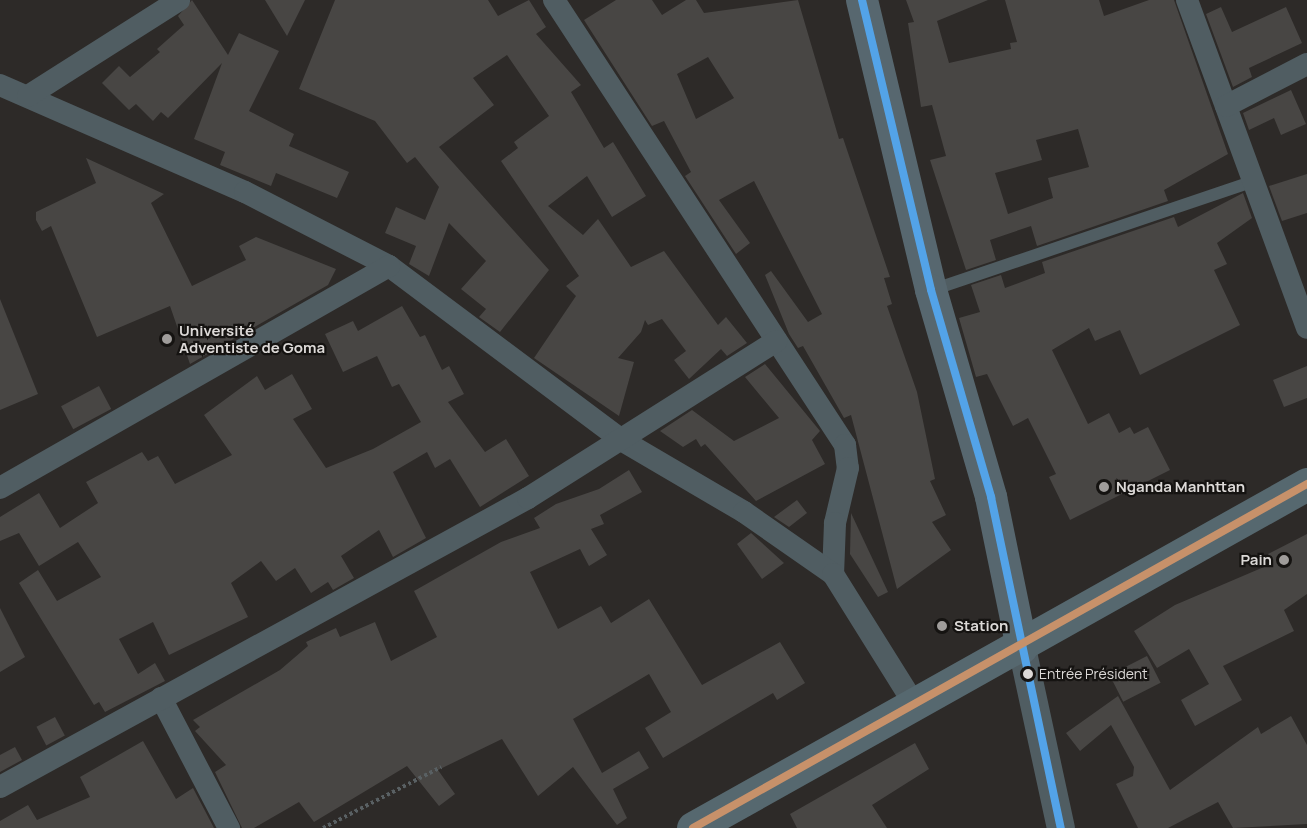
<!DOCTYPE html>
<html>
<head>
<meta charset="utf-8">
<style>
	body { margin:0 }
	#map { position:relative; width:1307px; height:828px; overflow:hidden; background:#2d2a28; font-family:Manrope,sans-serif }
	div>[style] { position:absolute }
	.building>* { inset:0; background:#484644; transform-origin:0 0 }
	.path>* { height:4px; margin-top:-2px; transform-origin:0; background:repeating-linear-gradient(90deg,#596063 0 3px,transparent 0 6px) }
	.service>* { height:12px; margin:-6px; padding:0 6px; transform-origin:6px; border-radius:6px; background:#505d62 }
	.minor>* { height:22px; margin:-11px; padding:0 11px; transform-origin:11px; border-radius:11px; background:#505d62 }
	.tertiary>* { height:28px; margin:-14px; padding:0 14px; transform-origin:14px; border-radius:14px; background:#505d62 }
	.secondary>* { height:32px; margin:-16px; padding:0 16px; transform-origin:16px; border-radius:16px; background:#57676f }
	.trunk>* { height:33px; margin:-16.5px; padding:0 16.5px; transform-origin:16.5px; border-radius:16.5px; background:#56686f }
	.bus-1>* { height:8px; margin:-4px; padding:0 4px; transform-origin:4px; border-radius:4px; background:#53a3e8 }
	.bus-2>* { height:8px; margin:-4px; padding:0 4px; transform-origin:4px; border-radius:4px; background:#c7916a }
	.dots>* { width:16px; height:16px; translate:-50% -50%; box-sizing:border-box; border:3px solid #151311; border-radius:50% }
	span { translate:-50% -50%; white-space:nowrap; text-align:center; line-height:1.15; -webkit-text-stroke:4.5px #151311; paint-order:stroke }
	.bus-label { font-size:14px; color:#dcd9d7 }
	.left { translate:0 -50%; text-align:left }
	.poi-label { font-size:15px; color:#dcd9d7; font-weight:700 }
	.right { translate:-100% -50%; text-align:right }
</style>
</head>
<body>
<div id="map">
	<div class="building">
		<i style="clip-path:polygon(192px 0,228px 55px,239px 33px,279px 51px,249px 111px,294px 134px,289px 146px,349px 172px,337px 198px,276px 173px,271px 186px,220px 165px,225px 152px,194px 139px,222px 63px,168px 118px,161px 112px,153px 121px,136px 104px,129px 110px,102px 83px,119px 66px,130px 77px,160px 52px,157px 49px,184px 25px,178px 16px)"></i>
		<i style="clip-path:polygon(265px 0,305px 0,287px 36px)"></i>
		<i style="clip-path:polygon(335px 0,488px 0,498px 16px,529px 0,546px 27px,536px 34px,581px 85px,571px 92px,604px 148px,613px 142px,646px 196px,612px 217px,587px 176px,548px 206px,583px 235px,598px 219px,631px 267px,664px 251px,718px 325px,726px 317px,747px 343px,727px 356px,721px 349px,689px 379px,674px 360px,686px 351px,662px 319px,648px 325px,645px 320px,641px 332px,618px 358px,634px 362px,619px 416px,534px 358px,576px 296px,566px 286px,579px 276px,501px 161px,518px 148px,514px 142px,549px 116px,507px 55px,473px 78px,494px 105px,439px 147px,549px 270px,500px 332px,479px 317px,486px 309px,461px 289px,486px 261px,449px 223px,429px 276px,409px 264px,416px 246px,385px 233px,396px 207px,425px 220px,439px 187px,415px 157px,407px 163px,375px 121px,299px 89px)"></i>
		<i style="clip-path:polygon(evenodd,616px 0,652px 0,662px 15px,686px 0,696px 0,704px 13px,798px 0,839px 139px,843px 138px,890px 277px,884px 278px,892px 304px,887px 306px,917px 392px,935px 479px,930px 481px,946px 515px,932px 522px,951px 550px,897px 589px,851px 415px,844px 418px,803px 346px,798px 348px,789px 334px,765px 275px,771px 271px,808px 322px,822px 314px,754px 181px,719px 200px,750px 243px,736px 254px,685px 176px,691px 172px,664px 121px,652px 126px,584px 20px,616px 0,708px 57px,734px 98px,696px 119px,677px 74px,708px 57px)"></i>
		<i style="clip-path:polygon(evenodd,906px 0,988px 0,937px 21px,949px 63px,1011px 49px,1010px 43px,1017px 42px,1005px 0,1099px 0,1104px 16px,1149px 0,1174px 0,1228px 154px,1164px 190px,1168px 201px,1037px 246px,1031px 226px,990px 240px,996px 260px,966px 270px,930px 160px,946px 156px,932px 105px,921px 107px,908px 23px,914px 22px,906px 0,1078px 129px,1089px 167px,1048px 178px,1053px 198px,1008px 214px,995px 173px,1042px 160px,1036px 140px,1078px 129px)"></i>
		<i style="clip-path:polygon(1221px 7px,1232px 32px,1286px 7px,1302px 43px,1249px 68px,1252px 77px,1233px 87px,1206px 14px)"></i>
		<i style="clip-path:polygon(1291px 90px,1306px 124px,1281px 135px,1274px 118px,1249px 130px,1243px 113px)"></i>
		<i style="clip-path:polygon(86px 158px,164px 194px,151px 203px,192px 286px,246px 260px,239px 246px,256px 237px,336px 269px,328px 285px,190px 364px,170px 306px,97px 337px,51px 226px,42px 231px,36px 220px,36px 212px,96px 183px)"></i>
		<i style="clip-path:polygon(1307px 174px,1307px 213px,1282px 221px,1269px 186px)"></i>
		<i style="clip-path:polygon(1243px 193px,1252px 218px,1217px 243px,1227px 264px,1214px 270px,1240px 325px,1140px 375px,1120px 330px,1095px 341px,1089px 328px,1052px 350px,1088px 424px,1109px 413px,1119px 433px,1130px 427px,1134px 434px,1148px 427px,1170px 470px,1070px 520px,1049px 477px,1056px 474px,1028px 418px,1013px 426px,987px 374px,976px 377px,959px 318px,980px 312px,971px 285px,1001px 275px,1005px 288px,1045px 273px,1042px 262px,1174px 217px,1178px 227px)"></i>
		<i style="clip-path:polygon(0 299px,38px 394px,0 410px)"></i>
		<i style="clip-path:polygon(402px 306px,420px 337px,425px 335px,442px 370px,449px 366px,464px 394px,448px 402px,485px 452px,506px 439px,529px 476px,480px 507px,450px 459px,435px 468px,427px 452px,393px 472px,426px 538px,393px 557px,379px 530px,341px 556px,354px 578px,333px 590px,328px 582px,311px 593px,295px 568px,276px 581px,261px 561px,231px 583px,248px 617px,169px 655px,153px 622px,119px 639px,138px 674px,155px 663px,165px 681px,105px 712px,99px 702px,94px 705px,19px 583px,38px 570px,57px 601px,101px 577px,78px 542px,39px 566px,19px 533px,0 541px,0 517px,39px 493px,60px 528px,98px 503px,86px 482px,142px 452px,148px 461px,158px 456px,175px 484px,232px 455px,204px 415px,257px 376px,265px 390px,292px 374px,312px 409px,293px 419px,326px 468px,373px 449px,421px 422px,399px 384px,392px 387px,377px 356px,343px 372px,325px 334px,353px 321px,358px 331px)"></i>
		<i style="clip-path:polygon(765px 364px,820px 431px,812px 440px,825px 464px,756px 501px,705px 444px,701px 447px,696px 439px,683px 447px,660px 431px,692px 410px,734px 441px,779px 418px,745px 377px)"></i>
		<i style="clip-path:polygon(1307px 366px,1307px 398px,1284px 407px,1273px 380px)"></i>
		<i style="left:99px;top:386px;width:26px;height:43px;rotate:62deg"></i>
		<i style="clip-path:polygon(629px 470px,642px 492px,600px 515px,604px 524px,591px 529px,607px 555px,589px 566px,580px 549px,530px 572px,558px 629px,601px 606px,611px 623px,649px 599px,702px 685px,780px 642px,805px 683px,777px 700px,773px 693px,663px 758px,645px 728px,671px 712px,649px 674px,573px 719px,602px 773px,639px 751px,649px 768px,613px 789px,627px 818px,617px 825px,573px 767px,538px 796px,502px 739px,438px 770px,455px 794px,439px 806px,407px 766px,314px 822px,299px 802px,254px 828px,242px 828px,215px 772px,226px 765px,195px 731px,200px 727px,193px 720px,280px 670px,308px 646px,306px 642px,336px 628px,340px 637px,375px 622px,391px 661px,437px 637px,414px 591px,501px 542px,540px 528px,534px 518px,556px 504px,599px 489px)"></i>
		<i style="clip-path:polygon(797px 500px,807px 513px,789px 527px,774px 517px)"></i>
		<i style="clip-path:polygon(851px 513px,888px 592px,878px 597px,850px 554px)"></i>
		<i style="clip-path:polygon(751px 533px,784px 563px,762px 579px,737px 544px)"></i>
		<i style="clip-path:polygon(1307px 534px,1307px 594px,1284px 610px,1294px 631px,1223px 666px,1242px 700px,1195px 726px,1181px 700px,1209px 684px,1189px 649px,1157px 668px,1134px 631px,1175px 605px,1273px 563px,1268px 554px)"></i>
		<i style="clip-path:polygon(0 608px,25px 657px,0 672px)"></i>
		<i style="left:1147px;top:656px;width:30px;height:42px;rotate:63deg"></i>
		<i style="clip-path:polygon(1118px 696px,1170px 790px,1258px 727px,1261px 734px,1291px 716px,1307px 745px,1307px 824px,1233px 828px,1218px 802px,1168px 828px,1138px 828px,1116px 784px,1133px 776px,1134px 767px,1111px 725px,1080px 751px,1066px 733px)"></i>
		<i style="left:55px;top:717px;width:21px;height:21px;rotate:62deg"></i>
		<i style="clip-path:polygon(143px 741px,176px 799px,193px 788px,214px 828px,0 828px,0 821px,28px 805px,37px 820px,90px 797px,80px 777px)"></i>
		<i style="clip-path:polygon(915px 743px,929px 769px,872px 805px,887px 828px,797px 828px,790px 814px)"></i>
		<i style="clip-path:polygon(15px 747px,22px 760px,0 772px,0 755px)"></i>
	</div>
	<div class="path">
		<i style="left:323px;top:828px;width:133px;rotate:-27.3deg"></i>
	</div>
	<div class="service">
		<i style="left:932px;top:290px;width:337px;rotate:-18.7deg"></i>
	</div>
	<div class="minor">
		<i style="left:554px;top:0;width:532px;rotate:56.82deg"></i>
		<i style="left:845px;top:445px;width:23px;rotate:83deg"></i>
		<i style="left:848px;top:468px;width:57px;rotate:103.3deg"></i>
		<i style="left:835px;top:523px;width:51px;rotate:92.2deg"></i>
		<i style="left:1187px;top:0;width:349px;rotate:69.9deg"></i>
		<i style="left:0;top:85px;width:267px;rotate:23.6deg"></i>
		<i style="left:245px;top:192px;width:162px;rotate:27.2deg"></i>
		<i style="left:389px;top:266px;width:292px;rotate:36.8deg"></i>
		<i style="left:623px;top:441px;width:140px;rotate:30.4deg"></i>
		<i style="left:744px;top:512px;width:108px;rotate:34.9deg"></i>
		<i style="left:833px;top:574px;width:157px;rotate:58deg"></i>
		<i style="left:28px;top:96px;width:179px;rotate:-32.4deg"></i>
		<i style="left:1226px;top:106px;width:91px;rotate:-27.4deg"></i>
		<i style="left:0;top:488px;width:448px;rotate:-29.7deg"></i>
		<i style="left:161px;top:698px;width:147px;rotate:62.4deg"></i>
		<i style="left:0;top:787px;width:602px;rotate:-28.69deg"></i>
		<i style="left:528px;top:498px;width:294px;rotate:-32.3deg"></i>
	</div>
	<div class="tertiary">
		<i style="left:1022px;top:648px;width:184px;rotate:77.8deg"></i>
	</div>
	<div class="secondary">
		<i style="left:862px;top:0;width:298px;rotate:76.6deg"></i>
		<i style="left:931px;top:290px;width:216px;rotate:73.8deg"></i>
		<i style="left:991px;top:497px;width:154px;rotate:78.4deg"></i>
	</div>
	<div class="trunk">
		<i style="left:693px;top:828px;width:704px;rotate:-29.26deg"></i>
	</div>
	<div class="bus-1">
		<i style="left:862px;top:0;width:298px;rotate:76.6deg"></i>
		<i style="left:931px;top:290px;width:216px;rotate:73.8deg"></i>
		<i style="left:991px;top:497px;width:338px;rotate:78.1deg"></i>
	</div>
	<div class="bus-2">
		<i style="left:693px;top:828px;width:704px;rotate:-29.26deg"></i>
	</div>
	<div class="dots">
		<i style="left:167px;top:339px;background:#9f9c9a"></i>
		<i style="left:1104px;top:487px;background:#9f9c9a"></i>
		<i style="left:1284px;top:560px;background:#9f9c9a"></i>
		<i style="left:942px;top:626px;background:#9f9c9a"></i>
		<i style="left:1028px;top:674px;background:#dcd9d7"></i>
	</div>
	<div class="bus-label">
		<span class="left" style="left:1039px;top:674px">Entrée Président</span>
	</div>
	<div class="poi-label">
		<span class="left" style="left:179px;top:339px">Université<br>Adventiste de Goma</span>
		<span class="left" style="left:1116px;top:487px">Nganda Manhttan</span>
		<span class="right" style="left:1272px;top:560px">Pain</span>
		<span class="left" style="left:954px;top:626px">Station</span>
	</div>
</div>
</body>
</html>
